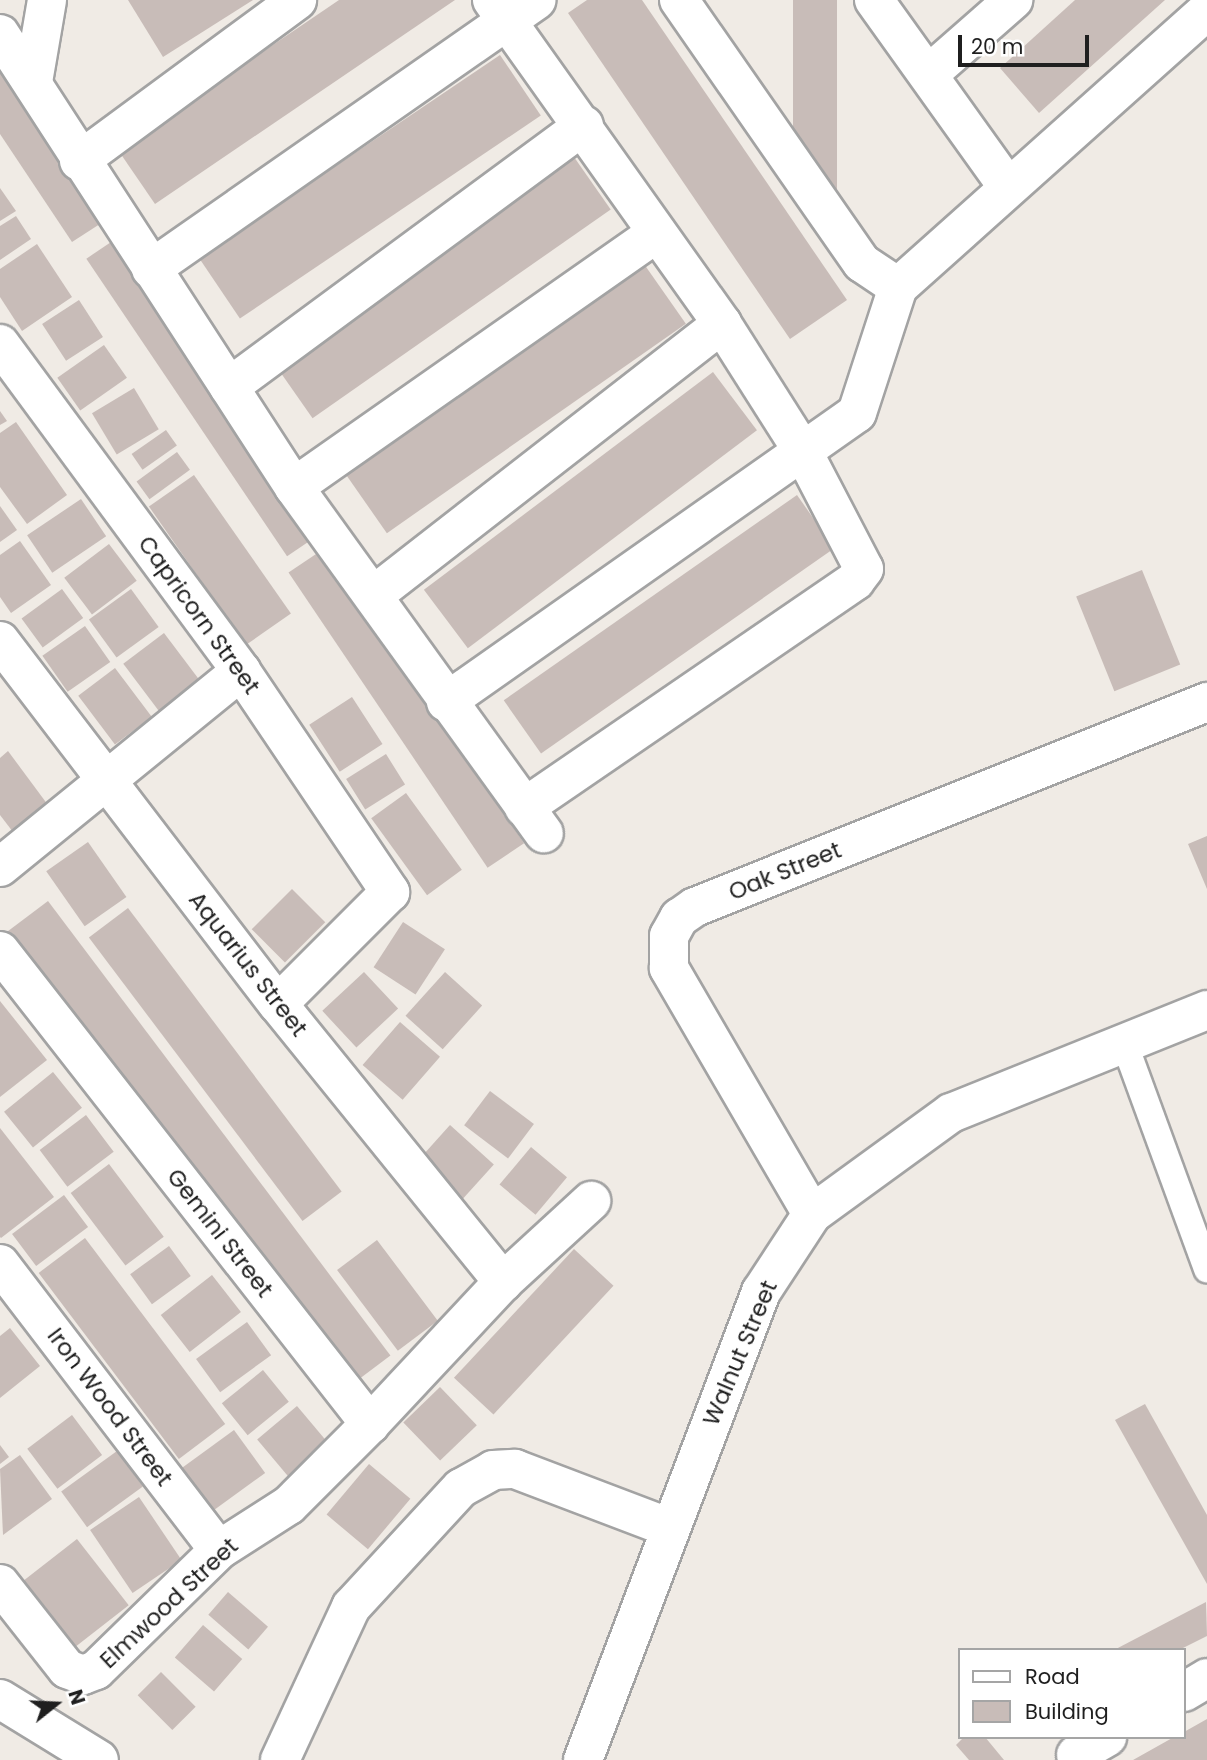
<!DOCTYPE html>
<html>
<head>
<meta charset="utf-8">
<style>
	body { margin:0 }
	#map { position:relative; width:1207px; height:1760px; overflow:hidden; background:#f0ebe5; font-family:Poppins,sans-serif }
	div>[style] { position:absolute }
	.building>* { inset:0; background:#c8bcb8; transform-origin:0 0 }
	.roads { filter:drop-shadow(2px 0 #a3a3a3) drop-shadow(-2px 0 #a3a3a3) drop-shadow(0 2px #a3a3a3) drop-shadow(0 -2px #a3a3a3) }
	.lane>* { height:26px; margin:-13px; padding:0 13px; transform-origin:13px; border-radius:13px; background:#fff }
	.street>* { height:38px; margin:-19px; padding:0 19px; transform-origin:19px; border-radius:19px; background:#fff }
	span { translate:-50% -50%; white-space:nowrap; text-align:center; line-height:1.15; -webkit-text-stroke:5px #fff; paint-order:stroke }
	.street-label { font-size:23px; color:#1f1f1f }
	.legend { position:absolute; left:958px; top:1648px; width:228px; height:91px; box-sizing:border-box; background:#fff; border:2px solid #a5a5a5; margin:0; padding:9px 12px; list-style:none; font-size:21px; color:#1f1f1f }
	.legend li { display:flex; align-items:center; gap:14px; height:35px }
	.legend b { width:35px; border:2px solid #a5a5a5 }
	.north { position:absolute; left:21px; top:1669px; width:70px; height:70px; -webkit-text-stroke:5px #fff; paint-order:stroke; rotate:72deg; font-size:19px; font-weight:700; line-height:28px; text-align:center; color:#1f1f1f }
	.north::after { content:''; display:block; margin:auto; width:24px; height:32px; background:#1f1f1f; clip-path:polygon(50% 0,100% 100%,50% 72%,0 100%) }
	.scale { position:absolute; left:958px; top:35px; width:131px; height:32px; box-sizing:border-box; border:4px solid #1f1f1f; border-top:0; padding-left:9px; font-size:21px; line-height:24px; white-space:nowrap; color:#1f1f1f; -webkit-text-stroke:5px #fff; paint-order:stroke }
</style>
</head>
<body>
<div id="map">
	<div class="building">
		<i style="clip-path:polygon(128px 0,253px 0,163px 57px)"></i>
		<i style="clip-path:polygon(339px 0,455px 0,155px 204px,118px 150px)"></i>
		<i style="clip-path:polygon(587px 0,642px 0,847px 300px,790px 339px,568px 13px)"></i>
		<i style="left:793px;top:0;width:44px;height:189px"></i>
		<i style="clip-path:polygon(1075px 0,1165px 0,1039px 113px,1000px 68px)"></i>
		<i style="left:500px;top:55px;width:73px;height:363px;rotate:56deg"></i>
		<i style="clip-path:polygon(0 66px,103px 222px,72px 242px,0 134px)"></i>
		<i style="left:574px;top:157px;width:64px;height:364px;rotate:55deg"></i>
		<i style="clip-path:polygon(0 188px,16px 211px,0 221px)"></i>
		<i style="clip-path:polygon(16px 216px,31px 239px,0 260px,0 226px)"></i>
		<i style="left:117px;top:238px;width:359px;height:37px;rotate:56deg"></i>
		<i style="clip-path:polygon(37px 244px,72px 297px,22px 331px,0 297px,0 269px)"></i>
		<i style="left:644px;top:264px;width:73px;height:365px;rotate:55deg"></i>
		<i style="left:79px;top:300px;width:44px;height:44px;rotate:57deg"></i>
		<i style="left:104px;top:345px;width:40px;height:57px;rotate:55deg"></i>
		<i style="left:713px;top:372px;width:73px;height:362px;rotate:53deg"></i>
		<i style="left:134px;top:388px;width:48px;height:49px;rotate:59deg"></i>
		<i style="clip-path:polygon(0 411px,7px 421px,0 425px)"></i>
		<i style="clip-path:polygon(16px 422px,67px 495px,27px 524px,0 487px,0 433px)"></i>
		<i style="left:166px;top:430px;width:19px;height:42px;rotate:55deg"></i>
		<i style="left:177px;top:452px;width:22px;height:50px;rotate:54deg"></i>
		<i style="left:194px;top:475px;width:169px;height:55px;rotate:55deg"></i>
		<i style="left:797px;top:495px;width:65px;height:358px;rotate:55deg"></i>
		<i style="left:81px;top:499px;width:45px;height:65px;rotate:56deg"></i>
		<i style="clip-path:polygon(0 506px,17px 530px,0 542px)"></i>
		<i style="clip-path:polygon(20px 541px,51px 585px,11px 613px,0 597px,0 555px)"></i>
		<i style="left:109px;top:544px;width:46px;height:56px;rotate:53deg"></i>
		<i style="left:325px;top:548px;width:356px;height:44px;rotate:56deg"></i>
		<i style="left:1142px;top:570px;width:102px;height:71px;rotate:68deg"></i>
		<i style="left:62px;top:589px;width:36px;height:50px;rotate:54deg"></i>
		<i style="left:131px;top:589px;width:47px;height:52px;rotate:54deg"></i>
		<i style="left:85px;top:626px;width:44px;height:52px;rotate:55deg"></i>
		<i style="left:164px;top:633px;width:62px;height:51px;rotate:53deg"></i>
		<i style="left:115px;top:668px;width:61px;height:46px;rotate:53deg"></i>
		<i style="left:352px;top:697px;width:56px;height:51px;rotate:57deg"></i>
		<i style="clip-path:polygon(8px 751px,48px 805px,13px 832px,0 815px,0 758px)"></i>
		<i style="left:386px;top:754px;width:36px;height:47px;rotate:58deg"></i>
		<i style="left:406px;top:793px;width:95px;height:43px;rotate:54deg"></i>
		<i style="clip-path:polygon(1207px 836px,1207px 889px,1188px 844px)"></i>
		<i style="left:88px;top:842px;width:67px;height:51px;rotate:55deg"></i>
		<i style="left:292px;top:889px;width:47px;height:57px;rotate:45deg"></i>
		<i style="left:48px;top:901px;width:569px;height:52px;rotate:53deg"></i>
		<i style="left:128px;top:908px;width:355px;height:49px;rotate:53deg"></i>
		<i style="left:403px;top:922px;width:50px;height:54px;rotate:33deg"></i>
		<i style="left:364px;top:972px;width:50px;height:57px;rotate:47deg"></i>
		<i style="left:445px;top:972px;width:50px;height:59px;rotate:42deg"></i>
		<i style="clip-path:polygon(0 1001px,47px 1060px,0 1097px)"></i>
		<i style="left:400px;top:1022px;width:53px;height:57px;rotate:41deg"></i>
		<i style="left:53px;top:1072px;width:46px;height:63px;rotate:51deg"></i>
		<i style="left:490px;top:1091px;width:55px;height:43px;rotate:37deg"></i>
		<i style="left:86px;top:1115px;width:46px;height:58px;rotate:53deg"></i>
		<i style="left:450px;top:1125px;width:59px;height:52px;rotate:42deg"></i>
		<i style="clip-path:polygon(0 1128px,54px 1197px,1px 1238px,0 1237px)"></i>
		<i style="left:531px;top:1147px;width:47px;height:49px;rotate:40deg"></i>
		<i style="left:109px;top:1164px;width:91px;height:48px;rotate:53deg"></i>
		<i style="left:64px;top:1195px;width:40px;height:65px;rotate:53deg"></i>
		<i style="left:85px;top:1238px;width:233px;height:58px;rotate:53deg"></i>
		<i style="left:377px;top:1240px;width:101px;height:50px;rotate:53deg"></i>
		<i style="left:169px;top:1246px;width:37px;height:48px;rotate:54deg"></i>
		<i style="left:574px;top:1249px;width:54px;height:176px;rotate:43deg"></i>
		<i style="left:212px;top:1275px;width:47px;height:65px;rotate:52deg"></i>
		<i style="left:247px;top:1322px;width:41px;height:63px;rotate:54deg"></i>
		<i style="clip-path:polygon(10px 1328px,40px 1366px,0 1398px,0 1336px)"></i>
		<i style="left:263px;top:1370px;width:41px;height:53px;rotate:51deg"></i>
		<i style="left:440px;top:1387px;width:53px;height:51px;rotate:46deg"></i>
		<i style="clip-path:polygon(1145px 1404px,1207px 1515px,1207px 1584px,1115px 1420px)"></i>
		<i style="left:297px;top:1406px;width:52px;height:52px;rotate:50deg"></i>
		<i style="left:72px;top:1415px;width:50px;height:56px;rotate:53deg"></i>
		<i style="left:234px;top:1430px;width:53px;height:67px;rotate:54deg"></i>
		<i style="clip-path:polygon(0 1445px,9px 1457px,0 1464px)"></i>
		<i style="left:117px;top:1451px;width:44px;height:69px;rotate:54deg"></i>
		<i style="clip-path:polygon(20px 1455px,52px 1499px,3px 1535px,0 1469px)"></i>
		<i style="left:369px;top:1464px;width:54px;height:66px;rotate:40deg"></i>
		<i style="left:139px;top:1497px;width:76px;height:59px;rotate:56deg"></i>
		<i style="left:77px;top:1539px;width:84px;height:68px;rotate:52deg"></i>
		<i style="left:228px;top:1592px;width:53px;height:30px;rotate:41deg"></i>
		<i style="clip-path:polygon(1206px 1602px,1207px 1636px,1179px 1650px,1114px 1650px)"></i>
		<i style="left:203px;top:1625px;width:52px;height:43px;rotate:41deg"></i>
		<i style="left:161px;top:1672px;width:49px;height:33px;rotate:45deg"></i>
		<i style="clip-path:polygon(1207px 1719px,1207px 1760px,1133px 1760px,1174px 1737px,1184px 1737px,1184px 1732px)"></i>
		<i style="clip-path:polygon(964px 1737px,985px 1737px,1004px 1760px,969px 1760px,956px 1745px)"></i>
	</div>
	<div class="roads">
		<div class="lane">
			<i style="left:1125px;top:1045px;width:239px;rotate:69.9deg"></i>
		</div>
		<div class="street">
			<i style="left:492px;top:0;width:397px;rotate:54.6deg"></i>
			<i style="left:722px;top:324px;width:149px;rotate:57.6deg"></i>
			<i style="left:802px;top:450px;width:134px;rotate:62.5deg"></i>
			<i style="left:864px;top:569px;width:15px;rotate:127deg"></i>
			<i style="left:855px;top:581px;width:401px;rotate:145.6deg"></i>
			<i style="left:679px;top:0;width:320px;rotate:55.2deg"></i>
			<i style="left:862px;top:263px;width:43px;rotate:33.7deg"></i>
			<i style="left:898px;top:287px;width:414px;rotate:-41.8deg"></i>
			<i style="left:874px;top:0;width:229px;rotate:54.4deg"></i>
			<i style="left:0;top:34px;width:540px;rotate:57.02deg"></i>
			<i style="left:294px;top:487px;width:427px;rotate:54.2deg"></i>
			<i style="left:930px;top:73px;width:111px;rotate:-41.3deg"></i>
			<i style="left:33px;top:82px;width:83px;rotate:-80.3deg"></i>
			<i style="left:79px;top:161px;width:271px;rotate:-36.4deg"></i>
			<i style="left:151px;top:269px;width:470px;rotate:-34.9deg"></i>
			<i style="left:0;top:344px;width:406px;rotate:53.6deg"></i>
			<i style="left:241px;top:671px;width:267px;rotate:56deg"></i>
			<i style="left:390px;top:892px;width:158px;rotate:135deg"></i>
			<i style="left:229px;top:387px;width:441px;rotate:-36.4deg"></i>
			<i style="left:294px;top:487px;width:443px;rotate:-35deg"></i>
			<i style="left:375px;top:594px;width:440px;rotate:-37.9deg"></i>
			<i style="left:0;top:641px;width:457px;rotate:52.6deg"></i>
			<i style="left:278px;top:1004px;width:358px;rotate:51deg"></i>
			<i style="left:446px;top:702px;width:502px;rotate:-35.11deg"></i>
			<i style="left:857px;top:413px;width:133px;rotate:-72deg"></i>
			<i style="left:0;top:867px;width:311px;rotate:-39.1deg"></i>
			<i style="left:0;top:951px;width:601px;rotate:51.97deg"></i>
			<i style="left:370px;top:1424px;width:115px;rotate:135deg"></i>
			<i style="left:289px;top:1505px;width:83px;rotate:147.3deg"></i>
			<i style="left:219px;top:1550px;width:172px;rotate:135.7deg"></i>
			<i style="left:96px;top:1670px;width:14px;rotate:159deg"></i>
			<i style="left:83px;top:1675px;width:17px;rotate:-159deg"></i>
			<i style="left:67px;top:1669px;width:108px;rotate:-128.2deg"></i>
			<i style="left:812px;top:1214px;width:285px;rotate:-120.2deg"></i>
			<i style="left:669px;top:968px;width:32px;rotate:-90deg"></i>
			<i style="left:669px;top:936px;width:21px;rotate:-61deg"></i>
			<i style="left:679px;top:918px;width:19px;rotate:-35deg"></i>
			<i style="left:695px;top:907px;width:552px;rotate:-21.82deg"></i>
			<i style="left:0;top:1264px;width:360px;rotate:52.6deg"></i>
			<i style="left:370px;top:1424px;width:195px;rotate:-46.9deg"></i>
			<i style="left:503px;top:1282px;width:120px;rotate:-42.6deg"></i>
			<i style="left:1184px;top:1692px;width:27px;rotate:-31deg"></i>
			<i style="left:0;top:1699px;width:116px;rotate:31.6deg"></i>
			<i style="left:1076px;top:1755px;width:36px;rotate:-30deg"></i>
			<i style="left:280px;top:1760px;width:169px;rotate:-65.1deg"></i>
			<i style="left:351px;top:1607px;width:162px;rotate:-47.3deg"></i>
			<i style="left:461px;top:1488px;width:37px;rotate:-29deg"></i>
			<i style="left:493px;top:1470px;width:22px;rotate:-3deg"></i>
			<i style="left:515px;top:1469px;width:164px;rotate:20.8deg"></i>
			<i style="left:583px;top:1760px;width:501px;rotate:-69.18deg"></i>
			<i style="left:761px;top:1292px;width:93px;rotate:-56.8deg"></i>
			<i style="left:812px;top:1214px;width:172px;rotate:-36deg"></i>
			<i style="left:951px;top:1113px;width:276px;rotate:-21.9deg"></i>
		</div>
	</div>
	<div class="street-label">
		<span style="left:199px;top:615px;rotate:54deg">Capricorn Street</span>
		<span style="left:785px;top:871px;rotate:-22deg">Oak Street</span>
		<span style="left:248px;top:964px;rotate:52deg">Aquarius Street</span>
		<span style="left:220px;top:1233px;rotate:52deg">Gemini Street</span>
		<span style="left:740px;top:1353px;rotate:-67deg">Walnut Street</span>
		<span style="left:110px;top:1407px;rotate:53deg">Iron Wood Street</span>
		<span style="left:169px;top:1603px;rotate:-43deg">Elmwood Street</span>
	</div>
	<ul class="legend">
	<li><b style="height:9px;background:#fff"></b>Road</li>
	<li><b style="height:19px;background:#c8bcb8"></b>Building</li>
	</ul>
	<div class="north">N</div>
	<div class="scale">20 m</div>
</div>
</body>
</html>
